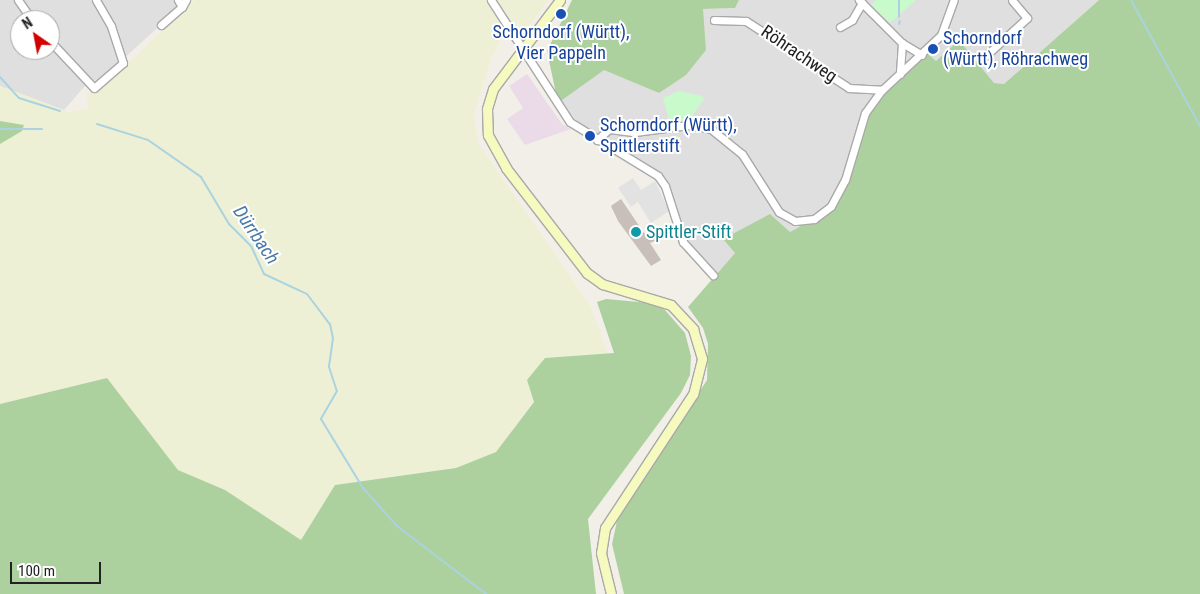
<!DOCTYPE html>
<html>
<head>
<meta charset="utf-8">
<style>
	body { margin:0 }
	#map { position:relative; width:1200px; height:594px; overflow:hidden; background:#f2efe9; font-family:"Roboto Condensed",sans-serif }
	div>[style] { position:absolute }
	.residential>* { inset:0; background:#e0dfdf }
	.industrial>* { inset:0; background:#ebdbe8 }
	.farmland>* { inset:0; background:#eef0d5 }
	.forest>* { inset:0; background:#add19e }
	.park>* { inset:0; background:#c8facc }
	.parking>* { inset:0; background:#e2e2e2 }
	.stream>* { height:2px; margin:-1px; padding:0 1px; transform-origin:1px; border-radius:1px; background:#aad3df }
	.building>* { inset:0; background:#c7bfb8 }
	.roads { filter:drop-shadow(1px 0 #a9a9a9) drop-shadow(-1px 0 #a9a9a9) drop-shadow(0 1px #a9a9a9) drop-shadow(0 -1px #a9a9a9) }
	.minor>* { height:7px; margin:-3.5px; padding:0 3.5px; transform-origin:3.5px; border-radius:3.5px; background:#fff }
	.secondary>* { height:9px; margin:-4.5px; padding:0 4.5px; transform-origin:4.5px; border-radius:4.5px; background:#f7fabf }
	.dots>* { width:14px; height:14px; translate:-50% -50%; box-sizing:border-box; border:2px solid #fff; border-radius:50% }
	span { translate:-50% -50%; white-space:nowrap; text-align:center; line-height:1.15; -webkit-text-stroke:4px #fff; paint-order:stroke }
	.transit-label { font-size:18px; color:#164399 }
	.left { translate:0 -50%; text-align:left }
	.street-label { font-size:18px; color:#222 }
	.culture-label { font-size:18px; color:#0d838f }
	.water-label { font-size:19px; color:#4a7aab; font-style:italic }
	.north { position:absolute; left:10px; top:10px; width:50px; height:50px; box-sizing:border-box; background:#fff; border:1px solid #a7a7a7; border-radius:50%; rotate:327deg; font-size:14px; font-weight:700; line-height:20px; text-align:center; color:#222 }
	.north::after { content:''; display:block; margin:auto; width:18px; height:22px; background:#d40000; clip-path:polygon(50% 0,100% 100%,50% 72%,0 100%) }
	.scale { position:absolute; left:10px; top:562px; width:91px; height:22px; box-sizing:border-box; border:2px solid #222; border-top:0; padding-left:6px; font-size:15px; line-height:18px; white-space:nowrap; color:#222; -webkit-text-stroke:4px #fff; paint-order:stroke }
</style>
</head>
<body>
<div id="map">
	<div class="residential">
		<i style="clip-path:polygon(evenodd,0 0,188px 0,98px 82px,91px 79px,64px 110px,0 86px,0 0,20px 20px,50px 20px,50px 50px,20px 50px,20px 20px)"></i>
		<i style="clip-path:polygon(739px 0,1099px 0,1004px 84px,994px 83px,959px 40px,936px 61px,928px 55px,864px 122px,854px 167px,832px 209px,790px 232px,723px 238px,736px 253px,717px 273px,690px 249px,680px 232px,664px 177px,587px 130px,558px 103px,604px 69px,659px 93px,703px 9px,734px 8px)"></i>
	</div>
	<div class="industrial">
		<i style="clip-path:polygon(527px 74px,562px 124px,571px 129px,525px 145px,507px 119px,523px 108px,509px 86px)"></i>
	</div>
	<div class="farmland">
		<i style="clip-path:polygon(195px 0,549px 0,525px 31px,519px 23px,502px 37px,491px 59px,474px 113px,478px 143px,590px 305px,608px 354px,545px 358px,534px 401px,496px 452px,456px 468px,335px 485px,301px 540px,225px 490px,178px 470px,107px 378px,0 404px,0 86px,69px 112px,89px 108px,86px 93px,96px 93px)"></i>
	</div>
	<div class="forest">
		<i style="clip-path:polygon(572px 0,739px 0,735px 8px,703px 9px,706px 50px,686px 75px,659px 93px,604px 70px,558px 103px,547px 51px)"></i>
		<i style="clip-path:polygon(1099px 0,1200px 0,1200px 594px,624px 594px,612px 544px,617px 521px,707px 380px,708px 344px,703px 328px,688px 307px,735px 253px,723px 239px,770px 214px,790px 232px,831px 209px,854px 167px,864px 122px,886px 92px,928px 54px,936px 61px,959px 40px,994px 83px,1004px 84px)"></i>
		<i style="clip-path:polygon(0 121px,24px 125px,22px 131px,0 144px)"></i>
		<i style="clip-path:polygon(606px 299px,650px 303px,665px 310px,685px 333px,691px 356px,690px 375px,681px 393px,588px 519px,596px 594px,0 594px,0 404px,107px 378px,178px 470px,225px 490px,301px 540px,335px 485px,456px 468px,496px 452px,534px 402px,527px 380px,545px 358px,614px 353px,597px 302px)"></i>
	</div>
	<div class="park">
		<i style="clip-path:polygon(876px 0,916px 0,890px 23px,871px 5px)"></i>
		<i style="clip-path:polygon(679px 91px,705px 97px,690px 119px,670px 123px,663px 98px)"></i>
	</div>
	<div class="parking">
		<i style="clip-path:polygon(633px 178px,641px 190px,655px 181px,669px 211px,651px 223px,638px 202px,631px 207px,618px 188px)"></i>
	</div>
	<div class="stream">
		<i style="left:899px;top:0;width:17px;rotate:90deg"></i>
		<i style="left:1131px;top:0;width:144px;rotate:61.3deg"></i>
		<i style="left:899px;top:24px;width:3px;rotate:-72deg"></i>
		<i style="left:0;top:77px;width:28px;rotate:48deg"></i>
		<i style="left:19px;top:98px;width:43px;rotate:17.6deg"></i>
		<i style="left:97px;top:124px;width:53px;rotate:17.4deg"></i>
		<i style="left:148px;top:140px;width:65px;rotate:34.9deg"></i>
		<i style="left:201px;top:177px;width:55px;rotate:59.2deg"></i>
		<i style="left:229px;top:224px;width:31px;rotate:45deg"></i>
		<i style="left:251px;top:246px;width:31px;rotate:65deg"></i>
		<i style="left:264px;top:274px;width:47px;rotate:24.9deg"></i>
		<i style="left:307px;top:294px;width:38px;rotate:53deg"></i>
		<i style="left:330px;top:324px;width:14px;rotate:78deg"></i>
		<i style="left:333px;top:338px;width:29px;rotate:98deg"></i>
		<i style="left:329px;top:367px;width:25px;rotate:72deg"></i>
		<i style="left:337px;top:391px;width:32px;rotate:120deg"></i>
		<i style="left:321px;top:419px;width:81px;rotate:58.7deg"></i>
		<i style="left:363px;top:488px;width:51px;rotate:48.2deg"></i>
		<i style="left:397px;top:526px;width:112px;rotate:37.4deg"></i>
		<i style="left:0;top:129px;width:42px"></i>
	</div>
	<div class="building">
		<i style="clip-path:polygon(621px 199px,644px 233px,660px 226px,665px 237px,650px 243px,661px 260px,651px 266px,618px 221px,611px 206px)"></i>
	</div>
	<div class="roads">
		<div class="minor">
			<i style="left:18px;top:0;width:24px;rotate:55deg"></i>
			<i style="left:491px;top:0;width:145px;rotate:57.1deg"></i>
			<i style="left:570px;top:122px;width:103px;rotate:31.5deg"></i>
			<i style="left:658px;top:176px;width:12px;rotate:55deg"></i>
			<i style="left:665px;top:186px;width:59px;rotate:72.2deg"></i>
			<i style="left:683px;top:242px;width:45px;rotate:47.7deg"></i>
			<i style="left:859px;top:0;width:61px;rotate:45deg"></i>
			<i style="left:902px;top:43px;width:31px;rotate:94deg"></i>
			<i style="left:182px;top:7px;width:8px;rotate:-60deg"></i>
			<i style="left:714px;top:20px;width:32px;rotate:2deg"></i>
			<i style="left:746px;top:21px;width:123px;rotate:33deg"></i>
			<i style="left:849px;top:88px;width:33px;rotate:3deg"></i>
			<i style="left:161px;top:25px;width:28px;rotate:-41deg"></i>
			<i style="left:182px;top:7px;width:8px;rotate:-120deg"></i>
			<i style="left:840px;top:27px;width:14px;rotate:-30deg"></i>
			<i style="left:852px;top:20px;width:20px;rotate:-60deg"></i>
			<i style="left:50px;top:41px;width:64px;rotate:46.9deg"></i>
			<i style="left:94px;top:88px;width:38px;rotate:-41deg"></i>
			<i style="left:123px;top:63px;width:39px;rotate:-108deg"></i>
			<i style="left:111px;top:26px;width:30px;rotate:-120deg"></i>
			<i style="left:902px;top:43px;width:23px;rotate:31deg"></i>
			<i style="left:982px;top:59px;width:61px;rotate:-42.3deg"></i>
			<i style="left:1027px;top:18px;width:23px;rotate:-130deg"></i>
			<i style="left:597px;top:140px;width:16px;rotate:-43deg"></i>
			<i style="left:609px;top:129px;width:26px;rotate:7deg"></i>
			<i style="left:635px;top:132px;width:54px;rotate:-7.4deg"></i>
			<i style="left:689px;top:125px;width:22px;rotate:10deg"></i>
			<i style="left:711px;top:129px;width:40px;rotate:39deg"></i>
			<i style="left:742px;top:154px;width:69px;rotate:57.5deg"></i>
			<i style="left:779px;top:212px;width:18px;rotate:29deg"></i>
			<i style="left:795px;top:221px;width:19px;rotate:-6deg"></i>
			<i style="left:814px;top:219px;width:21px;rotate:-37deg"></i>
			<i style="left:831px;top:206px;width:30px;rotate:-62deg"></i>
			<i style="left:845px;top:180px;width:70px;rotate:-73.4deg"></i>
			<i style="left:865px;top:113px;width:29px;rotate:-54deg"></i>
			<i style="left:882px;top:90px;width:81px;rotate:-43deg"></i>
			<i style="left:941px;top:35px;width:37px;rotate:-70deg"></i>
		</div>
		<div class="secondary">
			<i style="left:560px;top:0;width:111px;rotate:127deg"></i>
			<i style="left:493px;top:89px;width:21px;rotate:107deg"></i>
			<i style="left:487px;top:109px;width:26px;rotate:88deg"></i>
			<i style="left:488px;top:135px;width:38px;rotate:61deg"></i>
			<i style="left:506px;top:168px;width:133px;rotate:52.4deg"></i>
			<i style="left:587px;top:273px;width:19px;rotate:36deg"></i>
			<i style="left:602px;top:284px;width:72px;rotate:16.9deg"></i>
			<i style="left:671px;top:305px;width:33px;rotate:47deg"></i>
			<i style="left:693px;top:329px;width:31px;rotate:73deg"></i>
			<i style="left:702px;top:359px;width:36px;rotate:104deg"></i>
			<i style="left:693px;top:394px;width:160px;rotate:123.3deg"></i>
			<i style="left:605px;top:528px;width:25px;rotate:99deg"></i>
			<i style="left:601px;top:553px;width:42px;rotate:76.3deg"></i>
		</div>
	</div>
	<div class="dots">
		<i style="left:561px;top:14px;background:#1a4fb4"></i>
		<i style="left:933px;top:49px;background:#1a4fb4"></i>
		<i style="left:590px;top:136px;background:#1a4fb4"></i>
		<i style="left:636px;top:232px;background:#0f9aa8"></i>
	</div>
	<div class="transit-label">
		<span style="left:561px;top:43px">Schorndorf (Württ),<br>Vier Pappeln</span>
		<span class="left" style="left:943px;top:49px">Schorndorf<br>(Württ), Röhrachweg</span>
		<span class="left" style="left:600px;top:136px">Schorndorf (Württ),<br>Spittlerstift</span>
	</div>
	<div class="street-label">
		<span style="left:799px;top:54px;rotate:34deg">Röhrachweg</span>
	</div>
	<div class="culture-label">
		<span class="left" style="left:646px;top:232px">Spittler-Stift</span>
	</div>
	<div class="water-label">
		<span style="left:256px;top:235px;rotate:56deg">Dürrbach</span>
	</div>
	<div class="north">N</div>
	<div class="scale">100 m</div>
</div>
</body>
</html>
